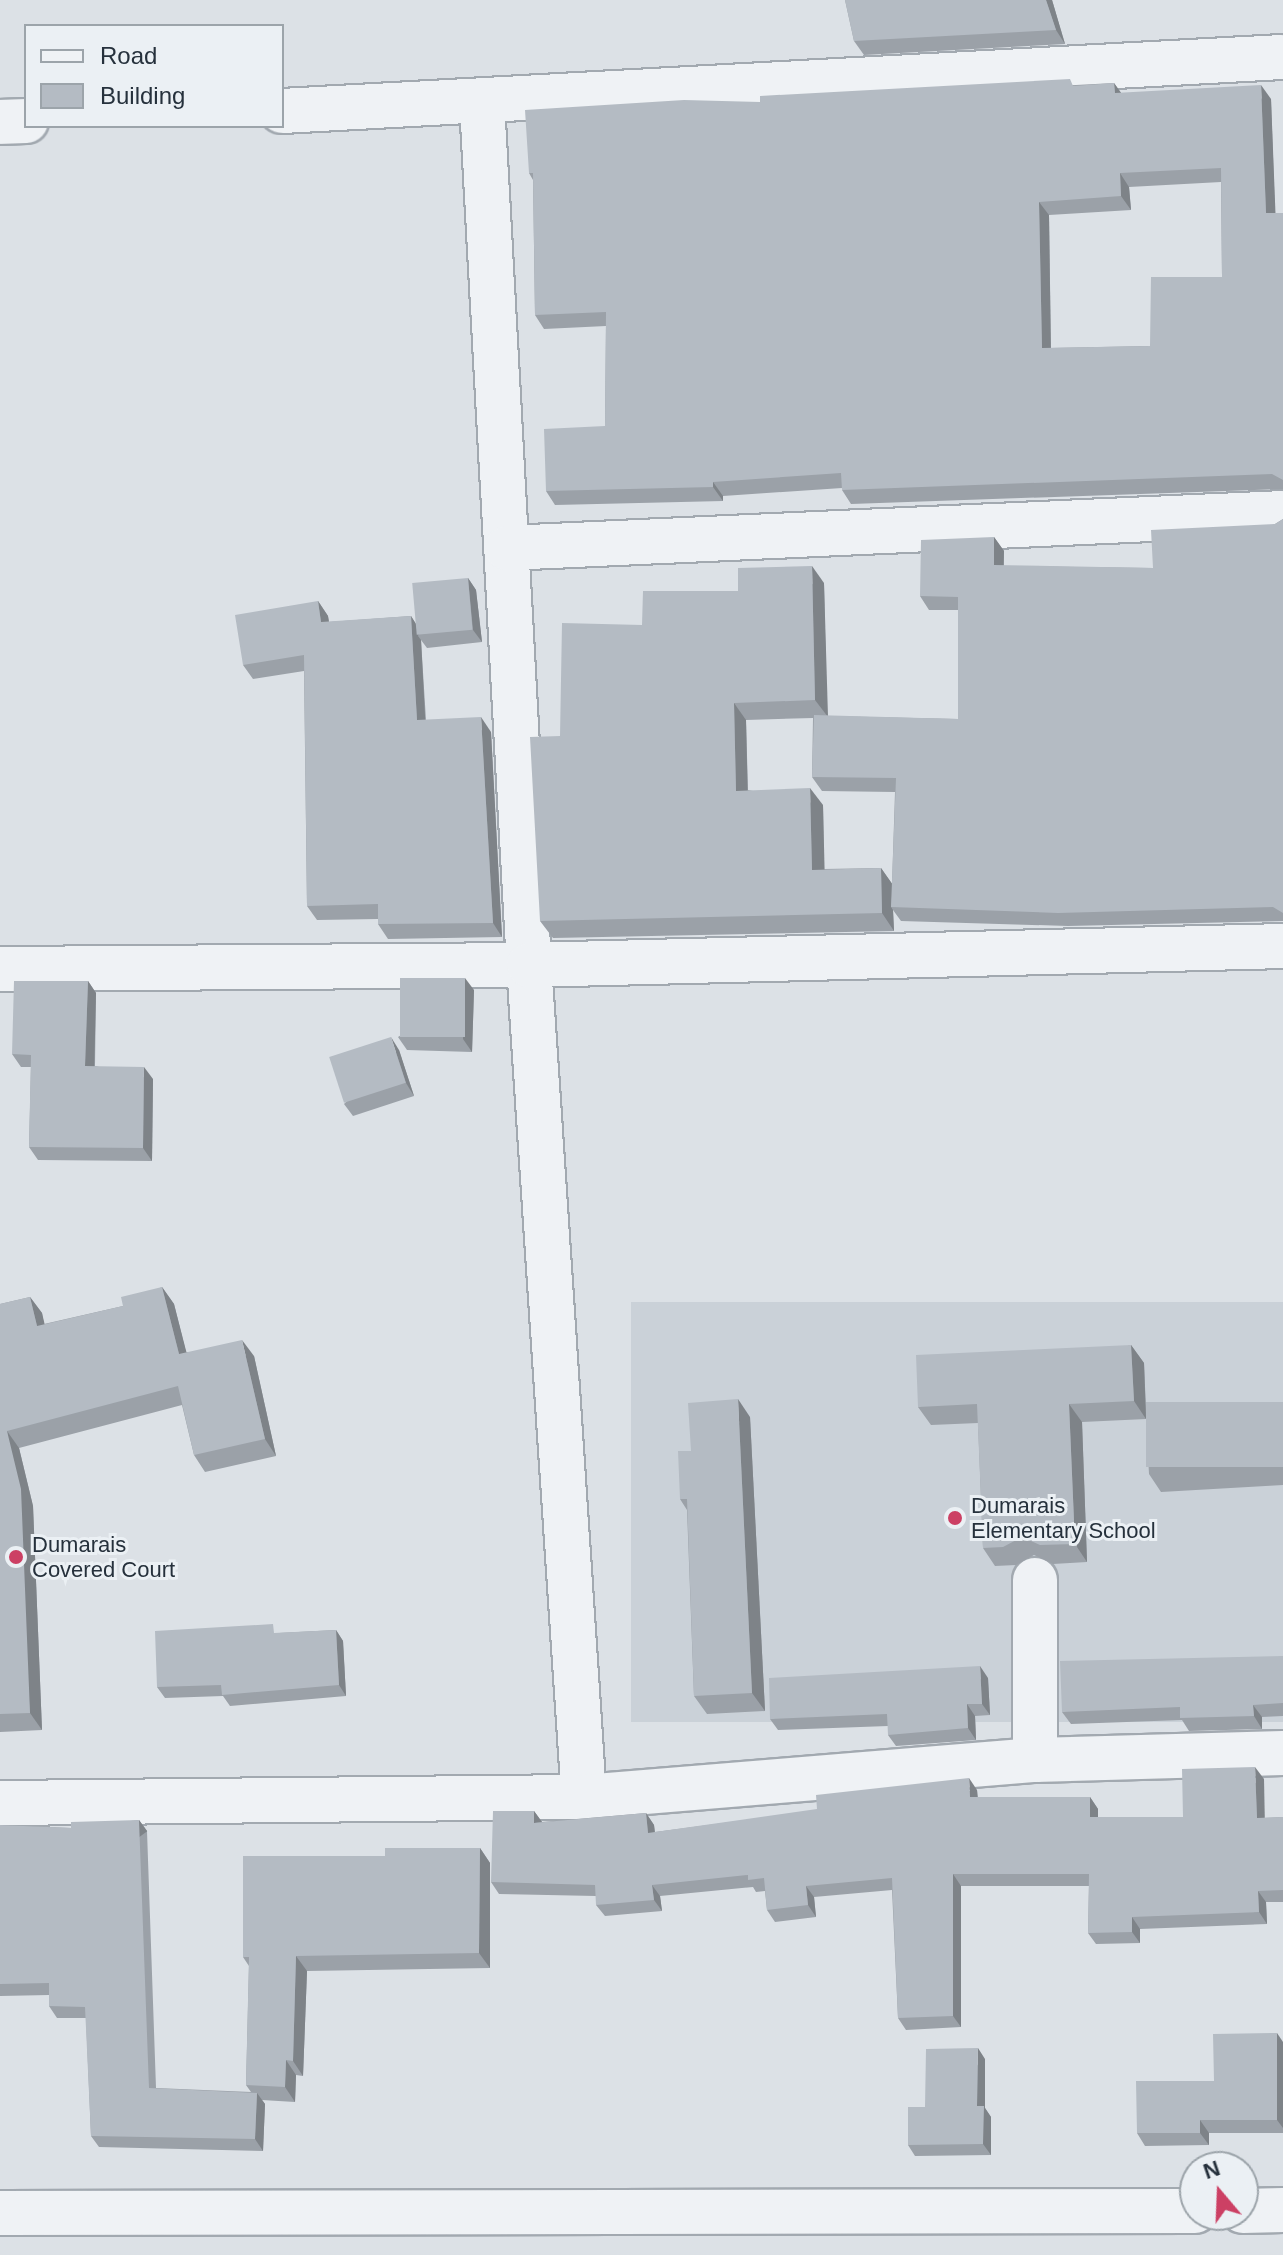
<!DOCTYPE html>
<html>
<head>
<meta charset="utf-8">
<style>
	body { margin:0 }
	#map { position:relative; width:1283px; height:2255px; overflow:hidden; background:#dce1e6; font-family:Helvetica,sans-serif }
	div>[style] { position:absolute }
	.built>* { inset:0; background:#cad1d8; transform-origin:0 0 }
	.roads { filter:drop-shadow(2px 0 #a2a9b0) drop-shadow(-2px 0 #a2a9b0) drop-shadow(0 2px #a2a9b0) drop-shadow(0 -2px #a2a9b0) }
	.minor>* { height:44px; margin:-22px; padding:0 22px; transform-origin:22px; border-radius:22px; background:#eff2f5 }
	.wall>* { inset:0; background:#9ba1a8 }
	.shaded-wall>* { inset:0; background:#7e8388; transform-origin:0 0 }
	.building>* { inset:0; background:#b4bbc3; transform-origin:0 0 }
	.dots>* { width:22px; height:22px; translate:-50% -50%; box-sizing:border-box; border:4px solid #ebf0f4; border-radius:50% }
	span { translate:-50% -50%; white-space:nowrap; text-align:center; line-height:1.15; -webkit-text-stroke:6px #ebf0f4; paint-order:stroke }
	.poi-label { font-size:22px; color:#26313c }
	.left { translate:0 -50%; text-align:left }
	.legend { position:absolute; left:24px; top:24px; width:260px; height:104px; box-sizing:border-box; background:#ebf0f4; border:2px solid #9ca4aa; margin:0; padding:10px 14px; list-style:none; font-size:24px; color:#26313c }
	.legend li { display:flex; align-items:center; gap:16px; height:40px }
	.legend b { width:40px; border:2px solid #9ca4aa }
	.north { position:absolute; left:1179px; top:2151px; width:80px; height:80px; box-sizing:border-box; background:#ebf0f4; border:2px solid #9ca4aa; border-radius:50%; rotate:341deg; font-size:22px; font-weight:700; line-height:32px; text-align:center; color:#26313c }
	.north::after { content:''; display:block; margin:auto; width:28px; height:36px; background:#cc4064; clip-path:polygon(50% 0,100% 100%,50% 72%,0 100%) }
</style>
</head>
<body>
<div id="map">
	<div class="built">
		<i style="left:1283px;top:1302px;width:420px;height:652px;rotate:90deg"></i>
	</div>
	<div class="roads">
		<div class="minor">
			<i style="left:482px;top:103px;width:863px;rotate:86.88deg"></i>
			<i style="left:529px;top:965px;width:834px;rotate:86.22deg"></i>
			<i style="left:282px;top:111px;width:1002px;rotate:-3.09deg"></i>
			<i style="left:0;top:122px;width:26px;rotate:-2deg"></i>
			<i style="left:507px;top:548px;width:777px;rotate:-2.58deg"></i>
			<i style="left:0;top:969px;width:529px;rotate:-0.43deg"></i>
			<i style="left:529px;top:965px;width:754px;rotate:-1.44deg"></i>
			<i style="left:1035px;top:1760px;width:180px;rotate:-90deg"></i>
			<i style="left:0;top:1803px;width:584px;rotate:-0.59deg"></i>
			<i style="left:584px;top:1797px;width:453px;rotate:-4.7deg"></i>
			<i style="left:1035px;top:1760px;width:248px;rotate:-1.6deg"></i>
			<i style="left:1243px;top:2211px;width:40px;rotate:-1.4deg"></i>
			<i style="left:0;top:2213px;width:1195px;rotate:-0.1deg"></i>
		</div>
	</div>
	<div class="wall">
		<i style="clip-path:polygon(845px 0,1052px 0,1065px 44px,864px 55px,854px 41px)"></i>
		<i style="clip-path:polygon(evenodd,1114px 83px,1121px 93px,1271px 99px,1275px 213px,1283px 213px,1283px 489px,851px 504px,842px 490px,842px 488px,723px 496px,723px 501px,555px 505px,546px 491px,605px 426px,606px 326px,544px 329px,535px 315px,533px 180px,529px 173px,760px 102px,1114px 83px,1221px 182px,1222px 277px,1150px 346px,1051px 348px,1049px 215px,1131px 210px,1129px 187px,1221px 182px)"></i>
		<i style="clip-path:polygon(evenodd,1283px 519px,1283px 921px,1068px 926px,901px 921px,893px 910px,894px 931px,553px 938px,540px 921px,560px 736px,642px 625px,738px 591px,824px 583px,827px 716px,958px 719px,958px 610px,929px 610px,920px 596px,994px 537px,1004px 551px,1004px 566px,1153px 568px,1275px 524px,1283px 519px,813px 718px,812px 777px,822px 791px,895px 792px,892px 884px,881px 868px,824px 869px,823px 805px,748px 790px,746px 720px,813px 718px)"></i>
		<i style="clip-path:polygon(468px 578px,476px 590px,482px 642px,427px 648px,421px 640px,426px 720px,491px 732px,502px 937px,388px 939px,378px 924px,378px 919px,317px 920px,307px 906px,304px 671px,253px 679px,243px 665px,318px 601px,328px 616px,329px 622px,411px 616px,416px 625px)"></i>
		<i style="clip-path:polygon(88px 981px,96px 993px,95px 1066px,153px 1079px,152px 1161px,38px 1160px,29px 1147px,31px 1067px,21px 1067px,12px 1054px)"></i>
		<i style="clip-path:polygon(474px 990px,472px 1052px,407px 1050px,398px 1037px)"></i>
		<i style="clip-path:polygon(399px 1050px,414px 1096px,353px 1116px,344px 1104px)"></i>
		<i style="clip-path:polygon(162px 1287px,174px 1304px,186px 1352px,254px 1356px,276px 1456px,205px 1472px,194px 1455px,182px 1405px,19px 1448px,33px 1506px,42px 1730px,0 1732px,0 1304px,30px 1297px,42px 1313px,44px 1324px,123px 1306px)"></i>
		<i style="clip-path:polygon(1131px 1345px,1144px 1363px,1146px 1409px,1283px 1402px,1283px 1485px,1161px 1492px,1149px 1474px,1146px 1419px,1082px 1422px,1087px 1562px,1053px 1564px,1034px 1555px,1016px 1565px,995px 1566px,983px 1548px,978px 1423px,931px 1425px,918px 1407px)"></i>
		<i style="clip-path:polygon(750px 1417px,765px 1711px,707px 1714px,694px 1696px,687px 1510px,680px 1499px,691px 1451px)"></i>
		<i style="clip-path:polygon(336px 1630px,343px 1641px,346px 1696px,230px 1706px,223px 1696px,165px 1698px,157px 1687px,279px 1633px)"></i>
		<i style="clip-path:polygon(1283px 1656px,1283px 1716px,1262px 1717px,1262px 1729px,1189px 1731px,1182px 1720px,1071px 1724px,1062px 1712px)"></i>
		<i style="clip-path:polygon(988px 1678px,990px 1715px,975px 1716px,976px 1740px,896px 1746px,888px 1735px,888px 1726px,778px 1730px,770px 1719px)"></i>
		<i style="clip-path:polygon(1264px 1779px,1264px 1818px,1283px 1817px,1283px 1902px,1266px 1902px,1267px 1924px,1140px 1929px,1140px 1943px,1096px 1944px,1088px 1933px,1089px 1886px,961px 1886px,961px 2027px,906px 2030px,898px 2018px,892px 1890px,814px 1897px,816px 1917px,775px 1922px,767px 1910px,765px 1891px,756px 1892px,753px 1887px,660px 1896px,662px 1911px,605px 1916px,596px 1905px,596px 1896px,499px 1894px,491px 1882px,534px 1811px,542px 1822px,646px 1813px,654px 1825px,655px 1832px,977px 1790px,978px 1797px,1090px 1797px,1098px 1809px,1098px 1817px,1183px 1817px)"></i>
		<i style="clip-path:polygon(139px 1820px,147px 1831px,156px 2088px,251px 2092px,246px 2085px,249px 1966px,243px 1957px,385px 1856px,480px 1848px,490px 1863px,490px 1968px,307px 1971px,303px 2076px,296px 2075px,295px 2102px,262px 2100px,265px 2104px,263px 2151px,99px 2147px,91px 2136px,86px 2018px,57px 2018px,49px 2006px,49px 1995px,0 1996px,0 1825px,71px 1828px)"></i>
		<i style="clip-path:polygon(1283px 2042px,1283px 2133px,1209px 2133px,1209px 2145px,1145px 2146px,1137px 2133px,1214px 2081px)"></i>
		<i style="clip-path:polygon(985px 2059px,985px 2108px,991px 2117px,991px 2155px,915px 2156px,908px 2145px,925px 2107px)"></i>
	</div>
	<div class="shaded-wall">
		<i style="clip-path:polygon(1046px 0,1052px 0,1065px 44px,1056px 30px)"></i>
		<i style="clip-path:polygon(1114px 83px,1124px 97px,1115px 93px)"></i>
		<i style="clip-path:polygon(1261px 85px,1271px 99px,1276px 227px,1266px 213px)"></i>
		<i style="clip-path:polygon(1120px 173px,1129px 187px,1131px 210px,1121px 196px)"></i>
		<i style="clip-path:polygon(1039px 202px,1049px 215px,1051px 362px,1042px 348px)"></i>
		<i style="clip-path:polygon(713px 482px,723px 496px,723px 501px,713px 487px)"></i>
		<i style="clip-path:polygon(994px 537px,1004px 551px,1003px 579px,994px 565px)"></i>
		<i style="clip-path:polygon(812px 566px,824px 583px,828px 717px,815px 700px)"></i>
		<i style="clip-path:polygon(468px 578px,476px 590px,482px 642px,473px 630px)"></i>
		<i style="clip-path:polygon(318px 601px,328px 616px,331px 636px,321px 622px)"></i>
		<i style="clip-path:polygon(411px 616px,420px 630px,418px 636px,421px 640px,426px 735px,417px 720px)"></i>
		<i style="clip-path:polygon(734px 703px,746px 720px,748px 808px,736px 791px)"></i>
		<i style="clip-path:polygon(481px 717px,491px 732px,502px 937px,493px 923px)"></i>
		<i style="clip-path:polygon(810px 788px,823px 805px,825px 887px,812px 870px)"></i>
		<i style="clip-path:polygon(881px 868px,893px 885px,891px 907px,893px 910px,894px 931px,882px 913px)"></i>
		<i style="clip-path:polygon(465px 978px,474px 990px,472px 1052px,463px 1039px)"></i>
		<i style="clip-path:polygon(88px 981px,96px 993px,94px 1078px,85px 1066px)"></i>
		<i style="clip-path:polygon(391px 1037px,399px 1050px,414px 1096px,406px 1083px)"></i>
		<i style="clip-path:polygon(144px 1067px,153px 1079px,152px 1161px,143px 1148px)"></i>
		<i style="clip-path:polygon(162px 1287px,174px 1304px,191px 1370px,179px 1354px)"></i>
		<i style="clip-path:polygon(30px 1297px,42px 1313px,49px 1343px,37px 1326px)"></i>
		<i style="clip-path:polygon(242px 1340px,254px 1356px,276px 1456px,265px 1439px)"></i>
		<i style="clip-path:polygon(1131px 1345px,1144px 1363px,1146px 1419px,1134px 1401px)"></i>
		<i style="clip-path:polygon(738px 1399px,750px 1417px,765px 1711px,752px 1693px)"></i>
		<i style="clip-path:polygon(1069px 1404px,1082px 1422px,1087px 1562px,1075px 1544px)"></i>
		<i style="clip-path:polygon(7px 1431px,19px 1448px,33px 1506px,42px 1730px,30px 1713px)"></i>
		<i style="clip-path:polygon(336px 1630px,343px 1641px,346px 1696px,339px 1685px)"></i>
		<i style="clip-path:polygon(980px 1666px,988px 1678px,990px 1715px,982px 1704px)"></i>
		<i style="clip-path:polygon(967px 1704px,975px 1716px,976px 1740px,968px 1728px)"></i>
		<i style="clip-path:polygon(1253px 1705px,1262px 1717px,1262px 1729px,1254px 1716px)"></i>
		<i style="clip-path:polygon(1255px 1767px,1264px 1779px,1265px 1829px,1257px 1818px)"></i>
		<i style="clip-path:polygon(969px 1778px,977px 1790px,978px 1809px,970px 1797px)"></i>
		<i style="clip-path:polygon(1090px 1797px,1098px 1809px,1098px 1828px,1090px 1817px)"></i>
		<i style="clip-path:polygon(534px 1811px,542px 1822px,534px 1823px)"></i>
		<i style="clip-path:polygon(646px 1813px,654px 1825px,656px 1844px,648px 1833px)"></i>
		<i style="left:139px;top:1820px;width:14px;height:268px;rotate:54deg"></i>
		<i style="clip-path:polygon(480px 1848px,490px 1863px,490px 1968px,479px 1953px)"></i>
		<i style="clip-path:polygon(953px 1874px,961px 1886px,961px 2027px,953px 2016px)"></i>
		<i style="clip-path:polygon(652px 1885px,660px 1896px,662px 1911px,654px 1900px)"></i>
		<i style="clip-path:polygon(806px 1886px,814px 1897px,816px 1917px,808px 1905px)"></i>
		<i style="clip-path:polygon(1258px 1891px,1266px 1902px,1267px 1924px,1259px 1912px)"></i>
		<i style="clip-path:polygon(1132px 1917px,1140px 1929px,1140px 1943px,1132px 1932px)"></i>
		<i style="clip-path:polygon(296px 1956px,307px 1971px,303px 2076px,293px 2061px)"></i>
		<i style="clip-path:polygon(1277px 2033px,1283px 2042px,1283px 2128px,1277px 2120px)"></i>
		<i style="clip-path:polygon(978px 2048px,985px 2059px,985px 2108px,991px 2117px,991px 2155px,983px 2144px,977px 2106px)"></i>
		<i style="clip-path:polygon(286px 2060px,296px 2075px,295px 2102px,285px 2087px)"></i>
		<i style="clip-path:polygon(257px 2093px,265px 2104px,263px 2151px,255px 2139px)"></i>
		<i style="clip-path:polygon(1200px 2120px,1209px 2133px,1209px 2145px,1200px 2133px)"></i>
	</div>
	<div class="building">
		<i style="clip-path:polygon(845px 0,1046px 0,1056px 30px,854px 41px)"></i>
		<i style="clip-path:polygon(evenodd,1070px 79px,1073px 86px,1114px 83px,1115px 93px,1261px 85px,1266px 213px,1283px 213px,1283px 480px,1272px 474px,842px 490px,841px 473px,713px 482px,713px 487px,546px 491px,544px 429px,605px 426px,606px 312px,535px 315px,533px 173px,529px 173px,525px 110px,684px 100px,760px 102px,760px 96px,1070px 79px,1221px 168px,1222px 277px,1151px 277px,1150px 346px,1042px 348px,1039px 202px,1121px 196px,1120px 173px,1221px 168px)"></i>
		<i style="clip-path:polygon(1283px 519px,1283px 913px,1273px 907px,1058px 913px,891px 907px,896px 778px,812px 777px,814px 715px,958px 719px,958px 597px,920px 596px,921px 540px,994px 537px,994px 565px,1153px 568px,1151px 530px,1275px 524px)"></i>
		<i style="clip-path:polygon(812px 566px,815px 700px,734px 703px,736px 791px,810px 788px,812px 870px,881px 868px,882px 913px,540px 921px,530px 737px,560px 736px,562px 623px,642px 625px,643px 591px,738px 591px,738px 568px)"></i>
		<i style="left:468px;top:578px;width:52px;height:56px;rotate:85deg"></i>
		<i style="clip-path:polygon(318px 601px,321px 622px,411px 616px,417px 720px,481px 717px,493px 923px,378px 924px,378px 904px,307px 906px,304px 655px,243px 665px,235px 615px)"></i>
		<i style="left:400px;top:978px;width:65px;height:59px"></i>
		<i style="clip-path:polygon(14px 981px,88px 981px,85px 1066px,144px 1067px,143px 1148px,29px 1147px,31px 1055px,12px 1054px)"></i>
		<i style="left:391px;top:1037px;width:48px;height:65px;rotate:72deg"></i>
		<i style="clip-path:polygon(162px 1287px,179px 1354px,242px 1340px,265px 1439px,194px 1455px,178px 1386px,7px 1431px,21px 1489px,30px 1713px,0 1714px,0 1304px,30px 1297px,37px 1326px,123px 1306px,121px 1297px)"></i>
		<i style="clip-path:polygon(1131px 1345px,1134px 1401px,1069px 1404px,1075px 1544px,1040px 1545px,1022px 1537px,1003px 1547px,983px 1548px,977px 1404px,918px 1407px,916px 1355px)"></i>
		<i style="clip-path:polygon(738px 1399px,752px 1693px,694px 1696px,687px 1499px,680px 1499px,678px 1451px,691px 1451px,688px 1403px)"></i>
		<i style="left:1283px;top:1402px;width:65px;height:137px;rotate:90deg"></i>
		<i style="clip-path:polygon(273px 1624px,274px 1633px,336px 1630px,339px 1685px,222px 1695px,221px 1685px,157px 1687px,155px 1631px)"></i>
		<i style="clip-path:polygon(1283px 1656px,1283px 1703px,1253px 1705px,1254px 1716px,1180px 1718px,1180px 1707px,1062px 1712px,1060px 1661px)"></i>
		<i style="clip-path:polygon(980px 1666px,982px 1704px,967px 1704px,968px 1728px,888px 1735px,887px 1714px,770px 1719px,769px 1678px)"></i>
		<i style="clip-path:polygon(1255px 1767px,1257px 1818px,1283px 1817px,1283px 1890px,1258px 1891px,1259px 1912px,1132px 1917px,1132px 1932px,1088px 1933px,1089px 1874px,953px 1874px,953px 2016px,898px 2018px,892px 1878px,806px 1886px,808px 1905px,767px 1910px,764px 1878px,748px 1880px,748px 1875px,652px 1885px,654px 1900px,596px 1905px,595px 1885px,491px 1882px,493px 1811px,534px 1811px,534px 1823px,646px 1813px,648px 1833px,817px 1809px,816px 1795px,969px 1778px,970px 1797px,1090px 1797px,1090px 1817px,1183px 1817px,1182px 1769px)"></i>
		<i style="clip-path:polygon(139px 1820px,149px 2088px,257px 2093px,255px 2139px,91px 2136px,85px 2007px,49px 2006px,49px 1983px,0 1984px,0 1825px,71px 1828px,71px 1822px)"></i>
		<i style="clip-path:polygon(385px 1848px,480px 1848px,479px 1953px,296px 1956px,293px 2061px,286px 2060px,285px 2087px,246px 2085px,249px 1957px,243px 1957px,243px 1856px,385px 1856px)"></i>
		<i style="clip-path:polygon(1277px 2033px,1277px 2120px,1200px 2120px,1200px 2133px,1137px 2133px,1136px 2081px,1214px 2081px,1213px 2034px)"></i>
		<i style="clip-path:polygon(978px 2048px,977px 2106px,984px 2106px,983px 2144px,908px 2145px,908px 2107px,925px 2107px,926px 2049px)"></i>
	</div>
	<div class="dots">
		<i style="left:955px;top:1518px;background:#cc4064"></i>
		<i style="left:16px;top:1557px;background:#cc4064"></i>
	</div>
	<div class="poi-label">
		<span class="left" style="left:971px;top:1518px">Dumarais<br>Elementary School</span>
		<span class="left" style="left:32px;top:1557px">Dumarais<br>Covered Court</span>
	</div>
	<ul class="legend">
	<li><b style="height:10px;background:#eff2f5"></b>Road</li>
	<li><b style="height:22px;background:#b4bbc3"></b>Building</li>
	</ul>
	<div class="north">N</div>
</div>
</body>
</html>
